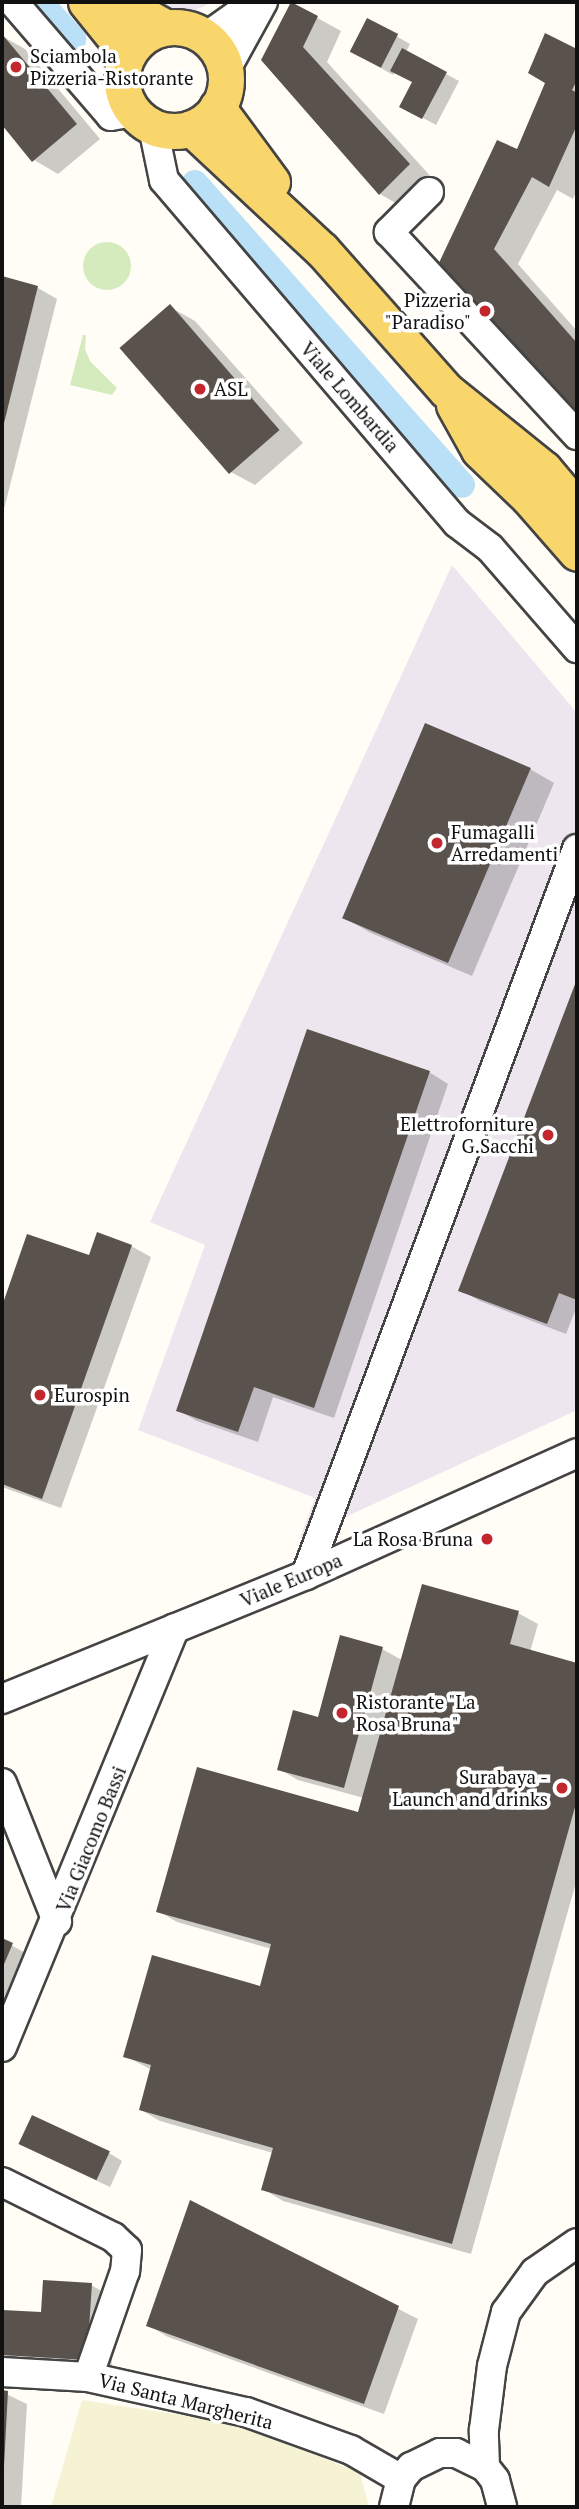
<!DOCTYPE html>
<html>
<head>
<meta charset="utf-8">
<style>
	body { margin:0 }
	#map { position:relative; width:579px; height:2509px; overflow:hidden; background:#fffdf5; font-family:"PT Serif",serif }
	div>[style] { position:absolute }
	.industrial>* { inset:0; background:#eee6ef }
	.farmland>* { inset:0; background:#f6f3d4 }
	.green>* { inset:0; background:#d5ebbd }
	.round { border-radius:50% }
	.shadow>* { inset:0; background:#0003 }
	.canal>* { height:26px; margin:-13px; padding:0 13px; transform-origin:13px; border-radius:13px; background:#b9e0f7 }
	.building>* { inset:0; background:#5a524d; transform-origin:0 0 }
	.roads { filter:drop-shadow(2px 0 #444) drop-shadow(-2px 0 #444) drop-shadow(0 2px #444) drop-shadow(0 -2px #444) }
	.minor>* { height:28px; margin:-14px; padding:0 14px; transform-origin:14px; border-radius:14px; background:#fff }
	.major>* { height:35px; margin:-17.5px; padding:0 17.5px; transform-origin:17.5px; border-radius:17.5px; background:#f9d66b }
	.major>.ring { margin:-17.5px; padding:0; box-sizing:content-box; background:none; border:35px solid #f9d66b; border-radius:50% }
	.dots>* { width:19px; height:19px; translate:-50% -50%; box-sizing:border-box; border:4px solid #fff; border-radius:50% }
	span { translate:-50% -50%; white-space:nowrap; text-align:center; line-height:1.15; -webkit-text-stroke:7px #fff; paint-order:stroke }
	.poi-label { font-size:19px; color:#111 }
	.left { translate:0 -50%; text-align:left }
	.right { translate:-100% -50%; text-align:right }
	.street-label { font-size:19px; color:#111 }
	.frame { position:absolute; inset:0; border:4px solid #111; pointer-events:none }
</style>
</head>
<body>
<div id="map">
	<div class="industrial">
		<i style="clip-path:polygon(155px 2px,212px 2px,180px 18px)"></i>
		<i style="clip-path:polygon(452px 565px,577px 713px,577px 1410px,300px 1538px,315px 1498px,138px 1430px,205px 1245px,150px 1222px)"></i>
	</div>
	<div class="farmland">
		<i style="clip-path:polygon(82px 2400px,240px 2424px,360px 2473px,369px 2507px,51px 2507px)"></i>
	</div>
	<div class="green">
		<i class="round" style="left:83px;top:242px;width:48px;height:48px"></i>
		<i style="clip-path:polygon(83px 335px,86px 335px,85px 349px,90px 361px,117px 388px,112px 395px,70px 385px)"></i>
	</div>
	<div class="shadow">
		<i style="clip-path:polygon(292px 4px,341px 31px,327px 62px,433px 179px,404px 208px,380px 194px,263px 60px)"></i>
		<i style="clip-path:polygon(368px 20px,410px 44px,406px 52px,459px 81px,436px 125px,401px 106px,414px 82px,395px 71px,393px 75px,351px 51px)"></i>
		<i style="clip-path:polygon(2px 36px,25px 49px,100px 139px,58px 174px,34px 160px,4px 125px,2px 128px)"></i>
		<i style="clip-path:polygon(546px 36px,577px 51px,577px 190px,573px 199px,557px 190px,518px 264px,577px 331px,577px 426px,439px 267px,518px 151px,547px 82px)"></i>
		<i style="clip-path:polygon(2px 278px,38px 288px,57px 299px,2px 517px)"></i>
		<i style="clip-path:polygon(170px 307px,195px 321px,303px 443px,255px 485px,231px 472px)"></i>
		<i style="clip-path:polygon(530px 769px,554px 783px,472px 976px,369px 932px,345px 918px)"></i>
		<i style="clip-path:polygon(577px 984px,577px 1306px,566px 1334px,480px 1301px,461px 1290px)"></i>
		<i style="clip-path:polygon(429px 1072px,448px 1084px,334px 1418px,273px 1397px,258px 1442px,197px 1421px,178px 1410px)"></i>
		<i style="clip-path:polygon(29px 1236px,90px 1258px,131px 1246px,151px 1257px,61px 1508px,2px 1487px,2px 1311px)"></i>
		<i style="clip-path:polygon(518px 1613px,538px 1624px,530px 1652px,577px 1665px,577px 1879px,471px 2254px,283px 2201px,263px 2189px,273px 2153px,160px 2121px,141px 2110px,152px 2070px,125px 2056px,261px 1988px,272px 1949px,177px 1922px,158px 1911px,359px 1815px,364px 1798px,298px 1780px,279px 1769px,319px 1719px,382px 1649px,402px 1660px)"></i>
		<i style="clip-path:polygon(2px 1940px,36px 1959px,2px 2036px)"></i>
		<i style="clip-path:polygon(34px 2151px,109px 2153px,122px 2161px,110px 2187px)"></i>
		<i style="clip-path:polygon(191px 2203px,418px 2319px,384px 2414px,168px 2337px,148px 2325px)"></i>
		<i style="clip-path:polygon(91px 2285px,116px 2299px,111px 2373px,2px 2367px,2px 2311px,43px 2314px)"></i>
		<i style="clip-path:polygon(2px 2392px,27px 2404px,21px 2507px,2px 2507px)"></i>
	</div>
	<div class="canal">
		<i style="left:40px;top:2px;width:50px;rotate:48.3deg"></i>
		<i style="left:195px;top:183px;width:403px;rotate:48.5deg"></i>
	</div>
	<div class="building">
		<i style="clip-path:polygon(291px 2px,318px 16px,303px 47px,410px 164px,379px 195px,261px 60px)"></i>
		<i style="left:367px;top:18px;width:35px;height:38px;rotate:27deg"></i>
		<i style="clip-path:polygon(545px 33px,577px 49px,577px 80px,572px 90px,577px 93px,577px 125px,549px 187px,532px 177px,494px 249px,577px 343px,577px 428px,437px 267px,497px 140px,517px 149px,545px 83px,528px 73px)"></i>
		<i style="clip-path:polygon(2px 34px,77px 124px,32px 162px,2px 125px)"></i>
		<i style="clip-path:polygon(402px 48px,447px 72px,422px 119px,399px 107px,412px 82px,390px 71px)"></i>
		<i style="clip-path:polygon(2px 276px,38px 286px,3px 427px,2px 427px)"></i>
		<i style="left:170px;top:304px;width:167px;height:67px;rotate:49deg"></i>
		<i style="left:425px;top:723px;width:115px;height:212px;rotate:23deg"></i>
		<i style="clip-path:polygon(577px 979px,577px 1300px,559px 1293px,547px 1324px,458px 1291px)"></i>
		<i style="clip-path:polygon(307px 1029px,430px 1071px,314px 1408px,254px 1387px,238px 1432px,176px 1411px)"></i>
		<i style="clip-path:polygon(97px 1232px,132px 1245px,42px 1499px,2px 1484px,2px 1306px,27px 1234px,89px 1255px)"></i>
		<i style="clip-path:polygon(422px 1584px,519px 1611px,510px 1644px,577px 1663px,577px 1800px,452px 2244px,261px 2190px,273px 2148px,139px 2110px,151px 2065px,123px 2057px,152px 1955px,260px 1986px,271px 1944px,156px 1912px,197px 1767px,358px 1812px)"></i>
		<i style="clip-path:polygon(340px 1635px,383px 1647px,344px 1788px,277px 1770px,293px 1710px,318px 1717px)"></i>
		<i style="clip-path:polygon(2px 1938px,13px 1943px,2px 1969px)"></i>
		<i style="left:32px;top:2115px;width:86px;height:32px;rotate:25deg"></i>
		<i style="clip-path:polygon(190px 2200px,399px 2306px,364px 2404px,146px 2326px)"></i>
		<i style="clip-path:polygon(43px 2280px,92px 2283px,87px 2360px,2px 2355px,2px 2310px,41px 2312px)"></i>
		<i style="clip-path:polygon(2px 2390px,8px 2391px,4px 2466px,2px 2466px)"></i>
	</div>
	<div class="roads">
		<div class="minor">
			<i style="left:13px;top:2px;width:150px;rotate:49.3deg"></i>
			<i style="left:111px;top:116px;width:23px;rotate:-10deg"></i>
			<i style="left:206px;top:37px;width:60px;rotate:-35.5deg"></i>
			<i style="left:225px;top:71px;width:79px;rotate:-61.2deg"></i>
			<i style="left:153px;top:127px;width:54px;rotate:78.3deg"></i>
			<i style="left:164px;top:180px;width:451px;rotate:49.5deg"></i>
			<i style="left:457px;top:523px;width:41px;rotate:37.1deg"></i>
			<i style="left:490px;top:548px;width:133px;rotate:49deg"></i>
			<i style="left:429px;top:192px;width:57px;rotate:135deg"></i>
			<i style="left:389px;top:232px;width:277px;rotate:47.2deg"></i>
			<i style="left:306px;top:1575px;width:775px;rotate:-69.53deg"></i>
			<i style="left:2px;top:1699px;width:328px;rotate:-22.2deg"></i>
			<i style="left:306px;top:1575px;width:297px;rotate:-24.2deg"></i>
			<i style="left:2px;top:1783px;width:149px;rotate:68.3deg"></i>
			<i style="left:2px;top:2047px;width:453px;rotate:-67.6deg"></i>
			<i style="left:2px;top:2182px;width:124px;rotate:26.4deg"></i>
			<i style="left:113px;top:2237px;width:19px;rotate:43deg"></i>
			<i style="left:127px;top:2250px;width:21px;rotate:95deg"></i>
			<i style="left:125px;top:2271px;width:112px;rotate:109.2deg"></i>
			<i style="left:2px;top:2372px;width:86px;rotate:3.3deg"></i>
			<i style="left:88px;top:2377px;width:162px;rotate:12.5deg"></i>
			<i style="left:246px;top:2412px;width:112px;rotate:19.9deg"></i>
			<i style="left:351px;top:2450px;width:58px;rotate:30.1deg"></i>
			<i style="left:485px;top:2467px;width:37px;rotate:-92deg"></i>
			<i style="left:484px;top:2430px;width:64px;rotate:-82.9deg"></i>
			<i style="left:492px;top:2366px;width:56px;rotate:-75.5deg"></i>
			<i style="left:506px;top:2312px;width:49px;rotate:-54.1deg"></i>
			<i style="left:535px;top:2272px;width:51px;rotate:-34.6deg"></i>
			<i style="left:394px;top:2507px;width:29px;rotate:-76deg"></i>
			<i style="left:401px;top:2479px;width:16px;rotate:-50deg"></i>
			<i style="left:411px;top:2467px;width:32px;rotate:-26deg"></i>
			<i style="left:440px;top:2453px;width:16px"></i>
			<i style="left:456px;top:2453px;width:32px;rotate:26deg"></i>
			<i style="left:485px;top:2467px;width:16px;rotate:52deg"></i>
			<i style="left:495px;top:2480px;width:28px;rotate:75deg"></i>
		</div>
		<div class="major">
			<i style="left:86px;top:2px;width:65px;rotate:51.2deg"></i>
			<i style="left:120px;top:2px;width:51px;rotate:29.1deg"></i>
			<i class="ring" style="left:122px;top:27px;width:69px;height:69px"></i>
			<i style="left:217px;top:107px;width:93px;rotate:53.7deg"></i>
			<i style="left:191px;top:128px;width:179px;rotate:43deg"></i>
			<i style="left:322px;top:250px;width:187px;rotate:48.5deg"></i>
			<i style="left:446px;top:390px;width:126px;rotate:38.9deg"></i>
			<i style="left:544px;top:469px;width:51px;rotate:49.8deg"></i>
			<i style="left:454px;top:405px;width:51px;rotate:60.9deg"></i>
			<i style="left:479px;top:450px;width:68px;rotate:43.8deg"></i>
			<i style="left:528px;top:497px;width:74px;rotate:48.8deg"></i>
		</div>
	</div>
	<div class="dots">
		<i style="left:16px;top:67px;background:#c4262e"></i>
		<i style="left:485px;top:311px;background:#c4262e"></i>
		<i style="left:200px;top:389px;background:#c4262e"></i>
		<i style="left:437px;top:843px;background:#c4262e"></i>
		<i style="left:548px;top:1135px;background:#c4262e"></i>
		<i style="left:40px;top:1395px;background:#c4262e"></i>
		<i style="left:487px;top:1539px;background:#c4262e"></i>
		<i style="left:342px;top:1713px;background:#c4262e"></i>
		<i style="left:562px;top:1788px;background:#c4262e"></i>
	</div>
	<div class="poi-label">
		<span class="left" style="left:30px;top:67px">Sciambola<br>Pizzeria-Ristorante</span>
		<span class="right" style="left:471px;top:311px">Pizzeria<br>"Paradiso"</span>
		<span class="left" style="left:214px;top:389px">ASL</span>
		<span class="left" style="left:451px;top:843px">Fumagalli<br>Arredamenti</span>
		<span class="right" style="left:534px;top:1135px">Elettroforniture<br>G.Sacchi</span>
		<span class="left" style="left:54px;top:1395px">Eurospin</span>
		<span class="right" style="left:473px;top:1539px">La Rosa Bruna</span>
		<span class="left" style="left:356px;top:1713px">Ristorante "La<br>Rosa Bruna"</span>
		<span class="right" style="left:548px;top:1788px">Surabaya -<br>Launch and drinks</span>
	</div>
	<div class="street-label">
		<span style="left:350px;top:397px;rotate:49deg">Viale Lombardia</span>
		<span style="left:291px;top:1580px;rotate:-23deg">Viale Europa</span>
		<span style="left:91px;top:1839px;rotate:-68deg">Via Giacomo Bassi</span>
		<span style="left:186px;top:2401px;rotate:14deg">Via Santa Margherita</span>
	</div>
	<div class="frame"></div>
</div>
</body>
</html>
